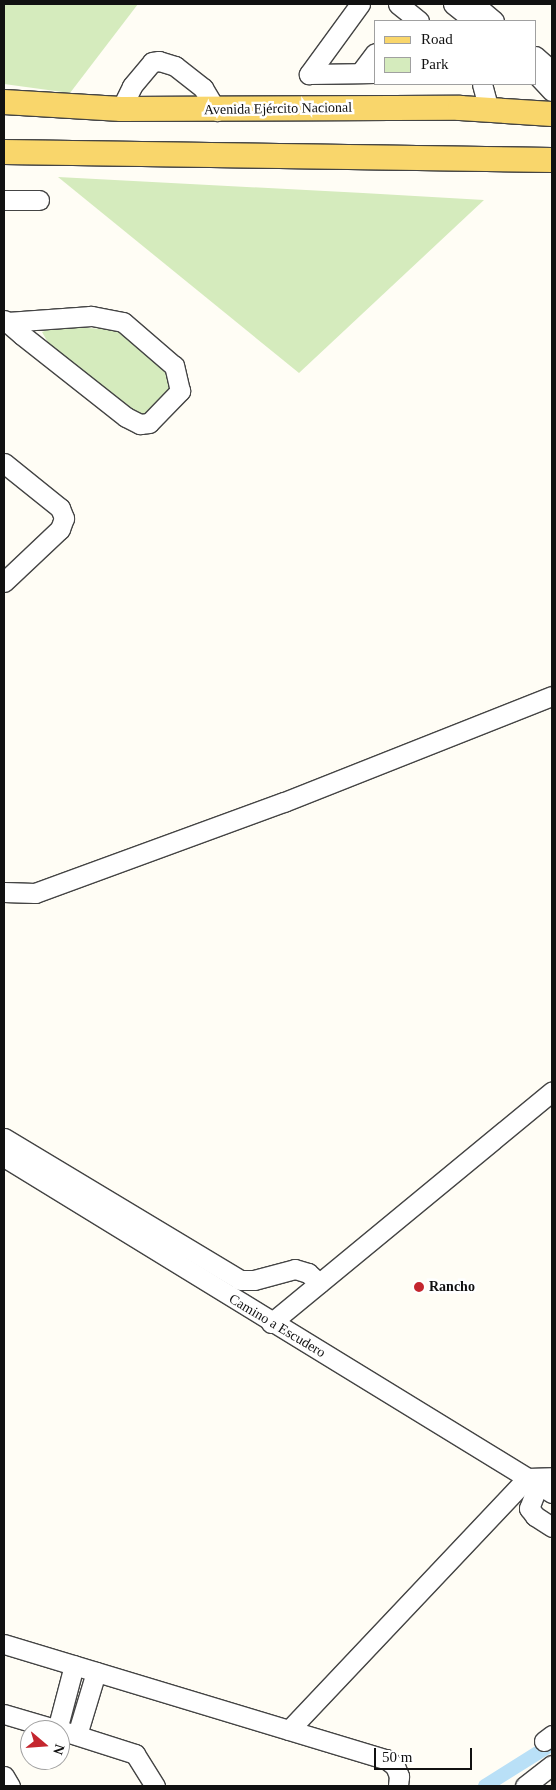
<!DOCTYPE html>
<html>
<head>
<meta charset="utf-8">
<style>
	body { margin:0 }
	#map { position:relative; width:556px; height:1790px; overflow:hidden; background:#fffdf5; font-family:"Times New Roman",serif }
	div>[style] { position:absolute }
	.green>* { inset:0; background:#d5ebbd }
	.canal>* { height:14px; margin:-7px; padding:0 7px; transform-origin:7px; border-radius:7px; background:#b9e0f7 }
	.roads { filter:drop-shadow(1px 0 #444) drop-shadow(-1px 0 #444) drop-shadow(0 1px #444) drop-shadow(0 -1px #444) }
	.minor>* { height:19px; margin:-9.5px; padding:0 9.5px; transform-origin:9.5px; border-radius:9.5px; background:#fff }
	.major>* { height:24px; margin:-12px; padding:0 12px; transform-origin:12px; border-radius:12px; background:#f9d66b }
	.dots>* { width:14px; height:14px; translate:-50% -50%; box-sizing:border-box; border:2px solid #fff; border-radius:50% }
	span { translate:-50% -50%; white-space:nowrap; text-align:center; line-height:1.15; -webkit-text-stroke:5px #fff; paint-order:stroke }
	.street-label { font-size:14px; color:#111 }
	.poi-label { font-size:14px; color:#111; font-weight:700 }
	.left { translate:0 -50%; text-align:left }
	.frame { position:absolute; inset:0; border:5px solid #111; pointer-events:none }
	.legend { position:absolute; left:374px; top:20px; width:162px; height:65px; box-sizing:border-box; background:#fff; border:1px solid #a0a0a0; margin:0; padding:6px 9px; list-style:none; font-size:15px; color:#111 }
	.legend li { display:flex; align-items:center; gap:10px; height:25px }
	.legend b { width:25px; border:1px solid #a0a0a0 }
	.north { position:absolute; left:20px; top:1720px; width:50px; height:50px; box-sizing:border-box; background:#fff; border:1px solid #a0a0a0; border-radius:50%; rotate:108deg; font-size:14px; font-weight:700; line-height:20px; text-align:center; color:#111 }
	.north::after { content:''; display:block; margin:auto; width:18px; height:22px; background:#c4262e; clip-path:polygon(50% 0,100% 100%,50% 72%,0 100%) }
	.scale { position:absolute; left:374px; top:1748px; width:98px; height:22px; box-sizing:border-box; border:2px solid #111; border-top:0; padding-left:6px; font-size:15px; line-height:18px; white-space:nowrap; color:#111; -webkit-text-stroke:4px #fff; paint-order:stroke }
</style>
</head>
<body>
<div id="map">
	<div class="green">
		<i style="clip-path:polygon(4px 4px,138px 4px,70px 93px,4px 84px)"></i>
		<i style="clip-path:polygon(58px 177px,363px 193px,484px 200px,299px 373px)"></i>
		<i style="clip-path:polygon(59px 326px,116px 330px,135px 340px,174px 376px,175px 387px,145px 415px,138px 416px,50px 346px,42px 332px)"></i>
	</div>
	<div class="canal">
		<i style="left:485px;top:1786px;width:79px;rotate:-32.1deg"></i>
	</div>
	<div class="roads">
		<div class="minor">
			<i style="left:360px;top:4px;width:87px;rotate:126.1deg"></i>
			<i style="left:309px;top:74px;width:66px;rotate:-0.9deg"></i>
			<i style="left:398px;top:4px;width:27px;rotate:39deg"></i>
			<i style="left:453px;top:4px;width:27px;rotate:39deg"></i>
			<i style="left:474px;top:4px;width:26px;rotate:40deg"></i>
			<i style="left:535px;top:56px;width:23px;rotate:41deg"></i>
			<i style="left:360px;top:73px;width:25px;rotate:-53deg"></i>
			<i style="left:535px;top:73px;width:25px;rotate:47deg"></i>
			<i style="left:482px;top:84px;width:27px;rotate:75deg"></i>
			<i style="left:121px;top:109px;width:25px;rotate:-64deg"></i>
			<i style="left:132px;top:86px;width:31px;rotate:-50deg"></i>
			<i style="left:152px;top:62px;width:7px;rotate:-8deg"></i>
			<i style="left:159px;top:61px;width:17px;rotate:17deg"></i>
			<i style="left:175px;top:66px;width:36px;rotate:38deg"></i>
			<i style="left:203px;top:88px;width:27px;rotate:59deg"></i>
			<i style="left:4px;top:200px;width:35px"></i>
			<i style="left:4px;top:320px;width:4px;rotate:34deg"></i>
			<i style="left:7px;top:322px;width:20px;rotate:41deg"></i>
			<i style="left:22px;top:335px;width:132px;rotate:38.3deg"></i>
			<i style="left:126px;top:417px;width:16px;rotate:27deg"></i>
			<i style="left:140px;top:424px;width:9px;rotate:-6deg"></i>
			<i style="left:149px;top:423px;width:45px;rotate:-45.9deg"></i>
			<i style="left:180px;top:391px;width:26px;rotate:-103deg"></i>
			<i style="left:174px;top:366px;width:67px;rotate:-139.2deg"></i>
			<i style="left:123px;top:322px;width:33px;rotate:-169deg"></i>
			<i style="left:91px;top:316px;width:84px;rotate:175.9deg"></i>
			<i style="left:4px;top:463px;width:72px;rotate:38.8deg"></i>
			<i style="left:60px;top:508px;width:11px;rotate:68deg"></i>
			<i style="left:64px;top:518px;width:12px;rotate:110deg"></i>
			<i style="left:60px;top:529px;width:77px;rotate:136.6deg"></i>
			<i style="left:4px;top:892px;width:31px;rotate:2deg"></i>
			<i style="left:35px;top:893px;width:265px;rotate:-20.1deg"></i>
			<i style="left:284px;top:802px;width:288px;rotate:-21.6deg"></i>
			<i style="left:4px;top:1138px;width:275px;rotate:31deg"></i>
			<i style="left:240px;top:1280px;width:14px"></i>
			<i style="left:254px;top:1280px;width:42px;rotate:-15deg"></i>
			<i style="left:295px;top:1269px;width:14px;rotate:17deg"></i>
			<i style="left:308px;top:1273px;width:15px;rotate:42deg"></i>
			<i style="left:4px;top:1157px;width:643px;rotate:31.51deg"></i>
			<i style="left:271px;top:1323px;width:364px;rotate:-39.5deg"></i>
			<i style="left:538px;top:1485px;width:25px;rotate:111deg"></i>
			<i style="left:529px;top:1508px;width:10px;rotate:53deg"></i>
			<i style="left:535px;top:1516px;width:20px;rotate:33deg"></i>
			<i style="left:4px;top:1644px;width:399px;rotate:16.8deg"></i>
			<i style="left:386px;top:1759px;width:11px;rotate:38deg"></i>
			<i style="left:395px;top:1766px;width:11px;rotate:68deg"></i>
			<i style="left:399px;top:1776px;width:10px;rotate:96deg"></i>
			<i style="left:4px;top:1714px;width:56px;rotate:16.5deg"></i>
			<i style="left:57px;top:1730px;width:67px;rotate:-75.3deg"></i>
			<i style="left:60px;top:1730px;width:79px;rotate:17.7deg"></i>
			<i style="left:135px;top:1754px;width:38px;rotate:58deg"></i>
			<i style="left:289px;top:1730px;width:347px;rotate:-46.6deg"></i>
			<i style="left:527px;top:1478px;width:25px;rotate:-2deg"></i>
			<i style="left:77px;top:1735px;width:66px;rotate:-73.2deg"></i>
			<i style="left:544px;top:1741px;width:10px;rotate:-37deg"></i>
			<i style="left:4px;top:1776px;width:12px;rotate:59deg"></i>
			<i style="left:525px;top:1786px;width:34px;rotate:-38deg"></i>
		</div>
		<div class="major">
			<i style="left:4px;top:102px;width:117px;rotate:3.4deg"></i>
			<i style="left:121px;top:109px;width:339px;rotate:-0.2deg"></i>
			<i style="left:460px;top:108px;width:92px;rotate:3.7deg"></i>
			<i style="left:4px;top:152px;width:548px;rotate:0.84deg"></i>
		</div>
	</div>
	<div class="dots">
		<i style="left:419px;top:1287px;background:#c4262e"></i>
	</div>
	<div class="street-label">
		<span style="left:278px;top:109px;rotate:-1deg">Avenida Ejército Nacional</span>
		<span style="left:277px;top:1326px;rotate:31deg">Camino a Escudero</span>
	</div>
	<div class="poi-label">
		<span class="left" style="left:429px;top:1287px">Rancho</span>
	</div>
	<div class="frame"></div>
	<ul class="legend">
	<li><b style="height:6px;background:#f9d66b"></b>Road</li>
	<li><b style="height:14px;background:#d5ebbd"></b>Park</li>
	</ul>
	<div class="north">N</div>
	<div class="scale">50 m</div>
</div>
</body>
</html>
